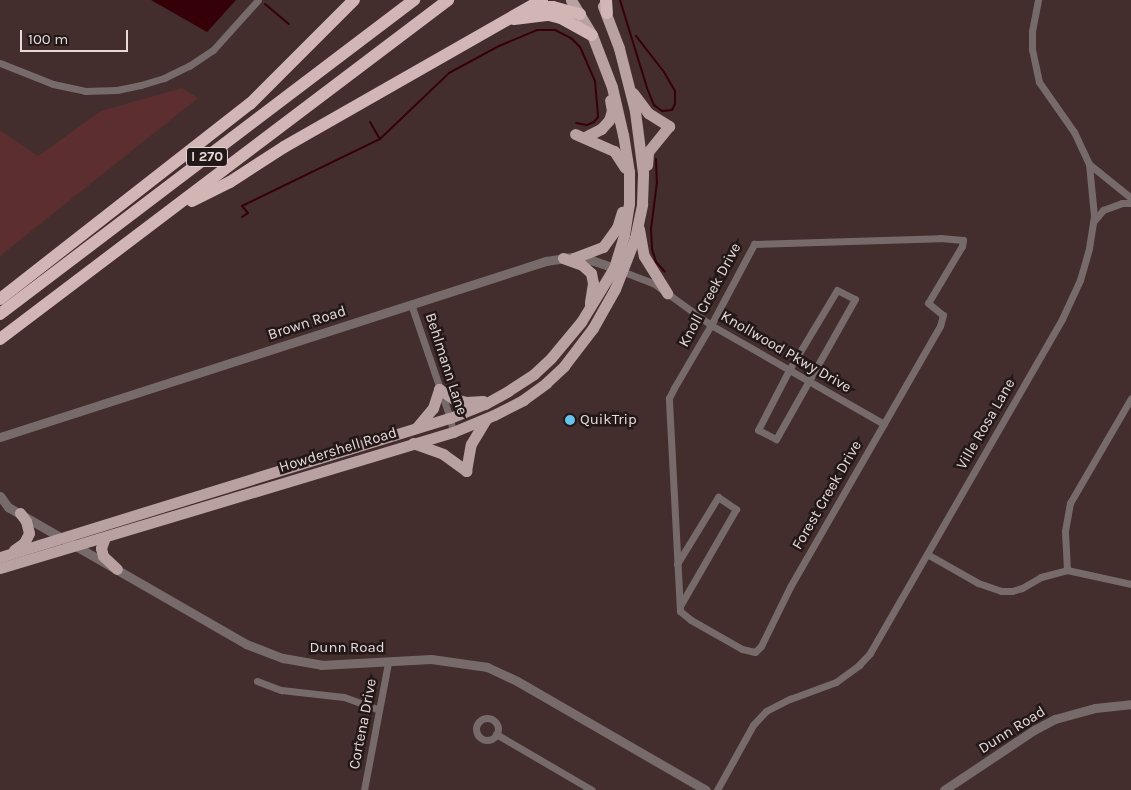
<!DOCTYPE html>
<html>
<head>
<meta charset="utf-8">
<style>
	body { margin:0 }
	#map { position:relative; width:1131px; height:790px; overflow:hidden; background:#432d2d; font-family:Karla,sans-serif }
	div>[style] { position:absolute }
	.green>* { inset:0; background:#5d2e2f }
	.water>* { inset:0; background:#350007 }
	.stream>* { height:2px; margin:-1px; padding:0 1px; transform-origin:1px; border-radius:1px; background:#350007 }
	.minor>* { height:7px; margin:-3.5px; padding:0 3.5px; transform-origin:3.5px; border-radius:3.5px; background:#766b6a }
	.minor>.ring { margin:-3.5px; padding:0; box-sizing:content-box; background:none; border:7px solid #766b6a; border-radius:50% }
	.tertiary>* { height:9px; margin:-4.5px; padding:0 4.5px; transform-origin:4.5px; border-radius:4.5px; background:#766b6a }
	.primary>* { height:11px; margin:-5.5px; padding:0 5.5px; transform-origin:5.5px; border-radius:5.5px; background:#b8a1a0 }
	.motorway>* { height:12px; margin:-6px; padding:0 6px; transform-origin:6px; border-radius:6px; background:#d2b6b5 }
	.dots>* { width:14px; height:14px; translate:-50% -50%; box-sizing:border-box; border:2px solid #221818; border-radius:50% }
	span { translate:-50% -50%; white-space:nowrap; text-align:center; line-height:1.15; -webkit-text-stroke:5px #221818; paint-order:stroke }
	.shield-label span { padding:1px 4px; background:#221818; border:1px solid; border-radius:4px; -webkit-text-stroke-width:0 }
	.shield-label { font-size:14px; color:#e9dada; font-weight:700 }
	.street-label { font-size:15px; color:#e9dada }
	.poi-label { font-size:15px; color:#e9dada }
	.left { translate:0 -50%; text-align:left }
	.scale { position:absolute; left:20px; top:30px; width:108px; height:22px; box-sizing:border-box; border:2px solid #e9dada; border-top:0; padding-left:6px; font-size:15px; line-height:18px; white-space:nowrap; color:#e9dada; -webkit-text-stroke:4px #221818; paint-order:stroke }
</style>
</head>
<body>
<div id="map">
	<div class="green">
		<i style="clip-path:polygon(182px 88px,198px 98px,0 256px,0 130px,38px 156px,101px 111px)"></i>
	</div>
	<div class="water">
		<i style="clip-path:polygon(151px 0,236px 0,207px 32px)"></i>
	</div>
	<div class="stream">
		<i style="left:620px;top:0;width:92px;rotate:72.9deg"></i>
		<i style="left:647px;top:88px;width:18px;rotate:68deg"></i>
		<i style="left:654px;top:105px;width:10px;rotate:37deg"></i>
		<i style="left:662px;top:111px;width:10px;rotate:-6deg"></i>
		<i style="left:672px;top:110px;width:7px;rotate:-63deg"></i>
		<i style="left:675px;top:104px;width:13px;rotate:-90deg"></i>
		<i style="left:675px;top:91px;width:22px;rotate:-120deg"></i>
		<i style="left:664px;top:72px;width:46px;rotate:-127.9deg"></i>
		<i style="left:265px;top:4px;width:31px;rotate:40deg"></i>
		<i style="left:370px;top:122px;width:20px;rotate:60deg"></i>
		<i style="left:656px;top:159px;width:23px;rotate:88deg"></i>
		<i style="left:657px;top:182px;width:47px;rotate:97.3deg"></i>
		<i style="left:651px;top:229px;width:20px;rotate:87deg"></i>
		<i style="left:652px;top:249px;width:14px;rotate:73deg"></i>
		<i style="left:656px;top:262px;width:13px;rotate:48deg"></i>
		<i style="left:242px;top:217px;width:7px;rotate:-34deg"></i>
		<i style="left:248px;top:213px;width:9px;rotate:-131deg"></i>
		<i style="left:242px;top:206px;width:153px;rotate:-25.9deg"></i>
		<i style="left:380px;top:139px;width:95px;rotate:-43.7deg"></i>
		<i style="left:449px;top:73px;width:57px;rotate:-28.4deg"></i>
		<i style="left:499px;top:46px;width:41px;rotate:-22.8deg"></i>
		<i style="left:537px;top:30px;width:18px"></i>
		<i style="left:555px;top:30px;width:18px;rotate:27deg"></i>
		<i style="left:571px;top:38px;width:13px;rotate:45deg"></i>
		<i style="left:580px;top:47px;width:17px;rotate:66deg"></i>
		<i style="left:587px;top:63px;width:20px;rotate:66deg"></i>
		<i style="left:595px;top:81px;width:36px;rotate:85deg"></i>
		<i style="left:598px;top:117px;width:6px;rotate:129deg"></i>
		<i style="left:594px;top:122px;width:8px;rotate:157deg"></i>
		<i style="left:587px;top:125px;width:11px;rotate:-170deg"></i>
	</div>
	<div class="minor">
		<i style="left:0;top:63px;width:57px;rotate:21.6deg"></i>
		<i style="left:53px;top:84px;width:33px;rotate:12deg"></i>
		<i style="left:85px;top:91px;width:32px;rotate:-2deg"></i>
		<i style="left:117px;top:90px;width:25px;rotate:-12deg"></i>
		<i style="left:141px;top:85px;width:24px;rotate:-17deg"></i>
		<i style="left:164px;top:78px;width:28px;rotate:-26deg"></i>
		<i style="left:189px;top:66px;width:29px;rotate:-34deg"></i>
		<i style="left:213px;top:50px;width:67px;rotate:-48deg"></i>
		<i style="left:1089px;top:164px;width:54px;rotate:39deg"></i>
		<i style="left:1093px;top:222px;width:16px;rotate:-50deg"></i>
		<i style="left:1103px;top:210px;width:20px;rotate:-20deg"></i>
		<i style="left:1122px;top:203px;width:9px"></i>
		<i style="left:940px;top:238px;width:23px;rotate:5deg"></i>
		<i style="left:963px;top:240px;width:6px;rotate:99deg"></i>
		<i style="left:962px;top:246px;width:66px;rotate:120.8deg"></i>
		<i style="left:928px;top:303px;width:19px;rotate:39deg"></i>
		<i style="left:943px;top:315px;width:11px;rotate:105deg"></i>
		<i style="left:940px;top:326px;width:301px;rotate:119.9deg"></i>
		<i style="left:790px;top:587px;width:66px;rotate:116.2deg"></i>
		<i style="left:761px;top:646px;width:8px;rotate:135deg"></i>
		<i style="left:755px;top:652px;width:13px;rotate:-167deg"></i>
		<i style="left:742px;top:649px;width:59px;rotate:-150.4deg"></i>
		<i style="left:691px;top:620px;width:14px;rotate:-141deg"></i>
		<i style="left:680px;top:611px;width:213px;rotate:-93deg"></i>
		<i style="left:669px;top:398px;width:11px;rotate:-63deg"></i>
		<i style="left:674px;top:388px;width:73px;rotate:-59.6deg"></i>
		<i style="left:711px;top:325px;width:92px;rotate:-62deg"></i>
		<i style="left:754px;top:244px;width:186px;rotate:-1.8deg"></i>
		<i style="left:624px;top:272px;width:31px;rotate:21deg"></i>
		<i style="left:653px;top:283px;width:72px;rotate:35.9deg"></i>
		<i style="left:711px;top:325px;width:199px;rotate:29.8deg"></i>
		<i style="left:837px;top:290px;width:20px;rotate:27deg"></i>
		<i style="left:855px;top:299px;width:161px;rotate:119.4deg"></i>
		<i style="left:776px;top:439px;width:20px;rotate:-153deg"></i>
		<i style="left:758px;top:430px;width:68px;rotate:-62.7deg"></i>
		<i style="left:789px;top:370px;width:93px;rotate:-59deg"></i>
		<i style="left:411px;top:304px;width:120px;rotate:71.1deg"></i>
		<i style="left:450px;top:418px;width:14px;rotate:78deg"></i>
		<i style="left:927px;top:554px;width:59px;rotate:29.6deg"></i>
		<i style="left:978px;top:583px;width:24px;rotate:19deg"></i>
		<i style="left:1001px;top:591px;width:11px"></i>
		<i style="left:1012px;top:591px;width:10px;rotate:-17deg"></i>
		<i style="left:1022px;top:588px;width:22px;rotate:-30deg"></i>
		<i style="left:1041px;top:577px;width:27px;rotate:-15deg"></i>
		<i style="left:1067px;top:570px;width:66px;rotate:12.3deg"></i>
		<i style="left:677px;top:564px;width:79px;rotate:-58.5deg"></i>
		<i style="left:718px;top:497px;width:22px;rotate:34deg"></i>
		<i style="left:736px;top:509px;width:112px;rotate:120deg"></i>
		<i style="left:1067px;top:570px;width:39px;rotate:-93deg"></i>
		<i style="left:1065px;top:531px;width:28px;rotate:-80deg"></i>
		<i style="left:1070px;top:503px;width:121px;rotate:-59.8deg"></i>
		<i style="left:257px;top:681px;width:26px;rotate:21deg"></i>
		<i style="left:281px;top:690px;width:63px;rotate:6.3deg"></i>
		<i style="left:344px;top:697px;width:37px;rotate:20deg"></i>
		<i class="ring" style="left:476px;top:718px;width:15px;height:15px"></i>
		<i style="left:496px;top:734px;width:111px;rotate:30.3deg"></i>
		<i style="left:364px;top:790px;width:129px;rotate:-79.3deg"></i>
		<i style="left:717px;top:790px;width:74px;rotate:-61deg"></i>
		<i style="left:753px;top:725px;width:19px;rotate:-47deg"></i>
		<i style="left:766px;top:711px;width:27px;rotate:-27deg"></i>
		<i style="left:790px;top:699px;width:49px;rotate:-20.3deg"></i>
		<i style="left:836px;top:682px;width:29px;rotate:-36deg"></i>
		<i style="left:859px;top:665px;width:16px;rotate:-47deg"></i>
		<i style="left:870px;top:653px;width:385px;rotate:-60.1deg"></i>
		<i style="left:1062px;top:319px;width:43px;rotate:-65.2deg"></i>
		<i style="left:1080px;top:280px;width:33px;rotate:-74deg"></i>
		<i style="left:1089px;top:248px;width:32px;rotate:-81deg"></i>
		<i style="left:1094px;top:216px;width:52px;rotate:-95.5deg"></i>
		<i style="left:1089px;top:164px;width:35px;rotate:-115deg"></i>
		<i style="left:1074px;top:132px;width:61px;rotate:-125deg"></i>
		<i style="left:1039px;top:82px;width:34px;rotate:-102deg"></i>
		<i style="left:1032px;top:49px;width:18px;rotate:-90deg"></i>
		<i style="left:1032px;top:31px;width:32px;rotate:-79deg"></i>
	</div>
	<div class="tertiary">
		<i style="left:0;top:437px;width:574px;rotate:-17.87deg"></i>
		<i style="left:546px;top:261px;width:26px;rotate:-9deg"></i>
		<i style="left:572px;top:257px;width:22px;rotate:10deg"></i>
		<i style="left:594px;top:261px;width:28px;rotate:19deg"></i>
		<i style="left:0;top:496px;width:14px;rotate:54deg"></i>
		<i style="left:8px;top:507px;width:275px;rotate:29.9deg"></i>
		<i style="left:246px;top:644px;width:40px;rotate:21deg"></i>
		<i style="left:283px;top:658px;width:39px;rotate:10deg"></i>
		<i style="left:321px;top:665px;width:110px;rotate:-3.1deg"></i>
		<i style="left:431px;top:659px;width:57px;rotate:8.1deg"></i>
		<i style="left:487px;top:667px;width:33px;rotate:25deg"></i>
		<i style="left:517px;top:681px;width:218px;rotate:30deg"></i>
		<i style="left:944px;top:790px;width:108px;rotate:-33.7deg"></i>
		<i style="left:1034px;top:730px;width:24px;rotate:-28deg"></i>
		<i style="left:1055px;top:719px;width:41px;rotate:-15.4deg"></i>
		<i style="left:1095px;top:708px;width:36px;rotate:-6deg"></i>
	</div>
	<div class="primary">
		<i style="left:633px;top:93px;width:25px;rotate:53deg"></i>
		<i style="left:648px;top:113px;width:25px;rotate:32deg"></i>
		<i style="left:669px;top:126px;width:33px;rotate:129deg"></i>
		<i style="left:648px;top:152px;width:13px;rotate:94deg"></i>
		<i style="left:575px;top:134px;width:43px;rotate:23.6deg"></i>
		<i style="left:614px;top:151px;width:20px;rotate:57deg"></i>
		<i style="left:587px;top:136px;width:16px;rotate:-27deg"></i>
		<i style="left:601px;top:129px;width:12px;rotate:-48deg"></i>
		<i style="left:609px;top:120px;width:9px;rotate:-72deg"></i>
		<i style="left:612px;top:111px;width:11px;rotate:-100deg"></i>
		<i style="left:639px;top:229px;width:27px;rotate:80deg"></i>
		<i style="left:644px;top:256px;width:44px;rotate:58.1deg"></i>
		<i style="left:563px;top:258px;width:20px;rotate:20deg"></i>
		<i style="left:582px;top:265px;width:12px;rotate:42deg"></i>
		<i style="left:591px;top:273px;width:10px;rotate:79deg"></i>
		<i style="left:593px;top:283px;width:20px;rotate:99deg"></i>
		<i style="left:574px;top:258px;width:31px;rotate:-21deg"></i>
		<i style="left:603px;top:247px;width:24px;rotate:-54deg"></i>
		<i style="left:617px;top:228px;width:17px;rotate:-73deg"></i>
		<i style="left:417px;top:427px;width:25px;rotate:-50deg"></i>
		<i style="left:433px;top:408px;width:20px;rotate:-72deg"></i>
		<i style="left:439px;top:389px;width:18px;rotate:34deg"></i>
		<i style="left:454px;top:399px;width:12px;rotate:14deg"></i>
		<i style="left:466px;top:402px;width:17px;rotate:-3deg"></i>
		<i style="left:413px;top:443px;width:32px;rotate:20deg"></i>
		<i style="left:443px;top:454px;width:29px;rotate:36deg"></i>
		<i style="left:466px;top:471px;width:27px;rotate:-80deg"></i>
		<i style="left:471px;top:444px;width:29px;rotate:-59deg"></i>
		<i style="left:105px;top:537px;width:12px;rotate:110deg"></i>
		<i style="left:101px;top:548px;width:8px;rotate:76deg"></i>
		<i style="left:103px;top:556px;width:19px;rotate:43deg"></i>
		<i style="left:14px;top:550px;width:12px;rotate:-35deg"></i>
		<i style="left:24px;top:543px;width:11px;rotate:-63deg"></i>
		<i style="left:29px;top:533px;width:12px;rotate:-104deg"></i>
		<i style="left:26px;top:521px;width:10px;rotate:-127deg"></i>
		<i style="left:0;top:557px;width:471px;rotate:-17.2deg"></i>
		<i style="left:450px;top:418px;width:38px;rotate:-22deg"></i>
		<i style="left:485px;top:404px;width:26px;rotate:-29deg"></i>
		<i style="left:508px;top:391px;width:31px;rotate:-33deg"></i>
		<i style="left:534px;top:374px;width:23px;rotate:-43deg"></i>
		<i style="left:551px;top:358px;width:47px;rotate:-50.2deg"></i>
		<i style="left:581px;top:322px;width:63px;rotate:-58.6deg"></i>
		<i style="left:614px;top:268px;width:34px;rotate:-73deg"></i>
		<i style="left:624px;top:235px;width:32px;rotate:-81deg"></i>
		<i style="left:629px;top:203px;width:31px;rotate:-90deg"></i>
		<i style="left:629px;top:172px;width:37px;rotate:-99deg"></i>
		<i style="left:623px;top:135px;width:49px;rotate:-102.9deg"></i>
		<i style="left:612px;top:87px;width:56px;rotate:-111deg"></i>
		<i style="left:592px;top:35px;width:41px;rotate:-121deg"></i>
		<i style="left:0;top:568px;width:473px;rotate:-16.7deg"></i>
		<i style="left:453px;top:432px;width:44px;rotate:-22.5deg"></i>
		<i style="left:494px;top:415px;width:33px;rotate:-27deg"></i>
		<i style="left:523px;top:400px;width:29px;rotate:-36deg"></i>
		<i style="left:546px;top:383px;width:25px;rotate:-43deg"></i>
		<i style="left:564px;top:366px;width:48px;rotate:-52.7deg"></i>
		<i style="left:593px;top:328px;width:45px;rotate:-60.6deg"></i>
		<i style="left:615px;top:289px;width:55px;rotate:-68.6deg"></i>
		<i style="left:635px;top:238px;width:35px;rotate:-78deg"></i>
		<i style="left:642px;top:204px;width:31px;rotate:-88deg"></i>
		<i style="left:643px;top:173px;width:63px;rotate:-97.4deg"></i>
		<i style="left:635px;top:111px;width:65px;rotate:-104.3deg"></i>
		<i style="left:619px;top:48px;width:45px;rotate:-110.9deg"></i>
	</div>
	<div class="motorway">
		<i style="left:606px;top:0;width:13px;rotate:86deg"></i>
		<i style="left:535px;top:7px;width:18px"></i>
		<i style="left:553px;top:7px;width:28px;rotate:15deg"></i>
		<i style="left:514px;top:19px;width:35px;rotate:-7deg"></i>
		<i style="left:549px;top:15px;width:12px;rotate:14deg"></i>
		<i style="left:561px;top:18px;width:35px;rotate:29deg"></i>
		<i style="left:192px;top:201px;width:42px;rotate:-26.6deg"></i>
		<i style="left:230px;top:182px;width:64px;rotate:-32.9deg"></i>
		<i style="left:284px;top:147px;width:297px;rotate:-29.7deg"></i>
		<i style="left:0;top:299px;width:317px;rotate:-38deg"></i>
		<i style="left:250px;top:104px;width:147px;rotate:-45deg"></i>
		<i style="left:0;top:314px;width:520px;rotate:-37.18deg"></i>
		<i style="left:0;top:339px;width:562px;rotate:-37.11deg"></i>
	</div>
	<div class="dots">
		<i style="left:570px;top:420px;background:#66c4ef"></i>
	</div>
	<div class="shield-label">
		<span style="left:207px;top:157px">I 270</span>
	</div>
	<div class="street-label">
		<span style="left:710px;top:295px;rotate:-62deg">Knoll Creek Drive</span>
		<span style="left:307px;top:323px;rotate:-18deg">Brown Road</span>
		<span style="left:786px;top:352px;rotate:30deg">Knollwood Pkwy Drive</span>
		<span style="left:446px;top:364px;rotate:72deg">Behlmann Lane</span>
		<span style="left:986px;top:424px;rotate:-60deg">Ville Rosa Lane</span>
		<span style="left:338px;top:450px;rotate:-17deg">Howdershell Road</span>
		<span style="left:827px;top:495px;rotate:-60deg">Forest Creek Drive</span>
		<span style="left:347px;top:648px">Dunn Road</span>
		<span style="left:363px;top:724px;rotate:-79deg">Cortena Drive</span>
		<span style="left:1012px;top:730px;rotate:-32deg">Dunn Road</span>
	</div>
	<div class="poi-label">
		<span class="left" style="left:580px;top:420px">QuikTrip</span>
	</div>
	<div class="scale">100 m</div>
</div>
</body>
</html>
